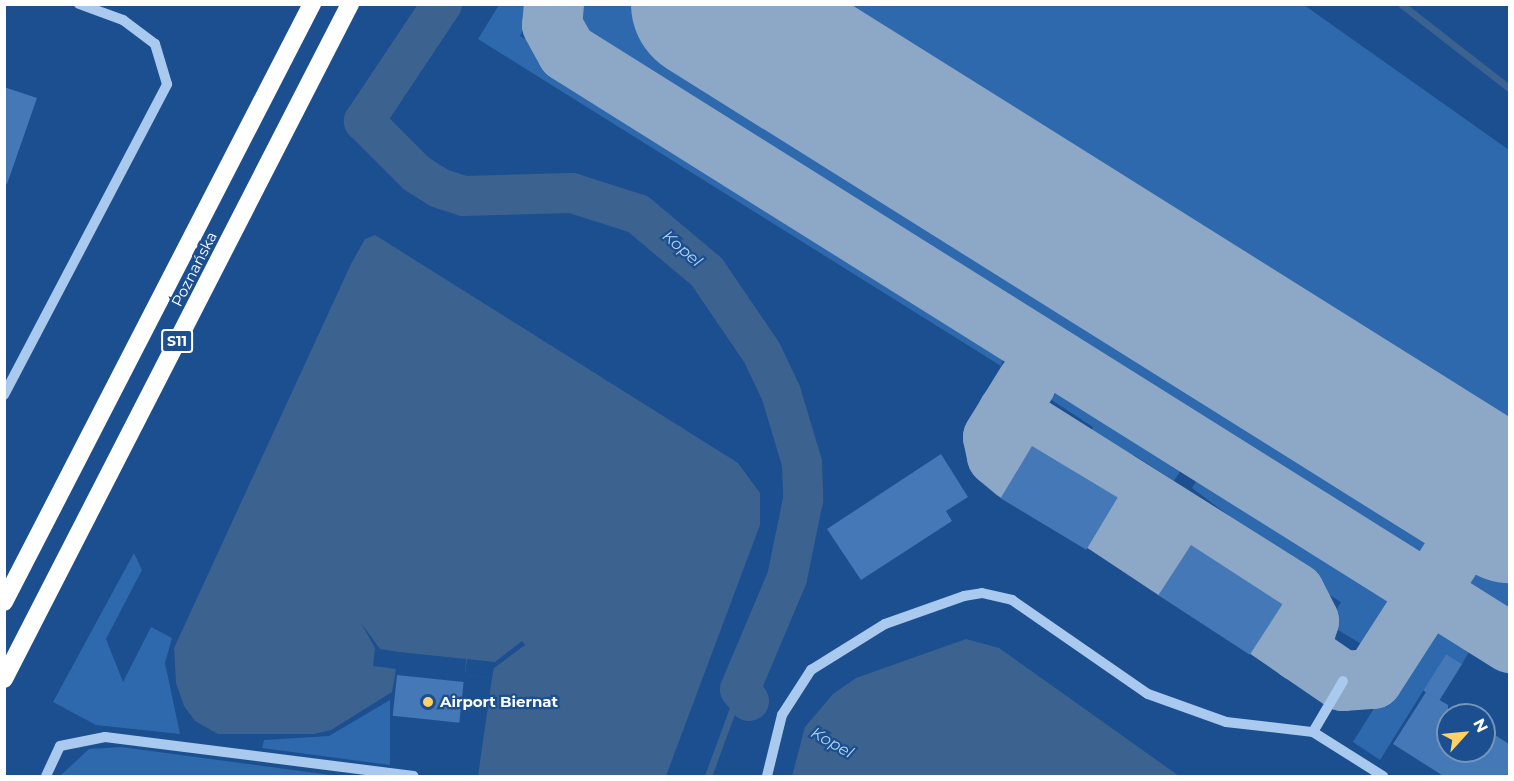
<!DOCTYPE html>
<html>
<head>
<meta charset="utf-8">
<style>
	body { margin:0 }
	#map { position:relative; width:1514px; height:781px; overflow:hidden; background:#1b4f8f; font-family:Montserrat,sans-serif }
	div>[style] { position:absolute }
	.green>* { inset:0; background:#2e69ad }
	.water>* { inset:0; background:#3c6290 }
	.pier>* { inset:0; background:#1b4f8f }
	.stream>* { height:7px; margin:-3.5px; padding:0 3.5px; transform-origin:3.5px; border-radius:3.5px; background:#3c6290 }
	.river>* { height:40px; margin:-20px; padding:0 20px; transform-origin:20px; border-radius:20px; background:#3c6290 }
	.taxiway>* { height:60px; margin:-30px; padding:0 30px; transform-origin:30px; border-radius:30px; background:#8da7c7 }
	.runway>* { height:152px; margin:-76px; padding:0 76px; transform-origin:76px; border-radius:76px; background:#8da7c7 }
	.building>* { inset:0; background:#4478b7; transform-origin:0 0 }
	.minor>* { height:10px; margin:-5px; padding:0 5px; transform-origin:5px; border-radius:5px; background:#a9c9ee }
	.highway>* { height:18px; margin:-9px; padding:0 9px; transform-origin:9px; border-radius:9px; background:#fff }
	.dots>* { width:16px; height:16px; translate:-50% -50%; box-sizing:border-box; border:3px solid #1b4f8f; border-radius:50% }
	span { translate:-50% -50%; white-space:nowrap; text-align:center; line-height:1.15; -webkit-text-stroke:4.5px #1b4f8f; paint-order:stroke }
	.shield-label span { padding:2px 4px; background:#1b4f8f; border:2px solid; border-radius:4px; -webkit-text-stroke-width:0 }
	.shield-label { font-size:14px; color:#fff; font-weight:700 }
	.street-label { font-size:15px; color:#fff }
	.poi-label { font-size:15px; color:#fff; font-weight:700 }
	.left { translate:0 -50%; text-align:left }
	.water-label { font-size:16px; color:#b5d3f5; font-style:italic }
	.frame { position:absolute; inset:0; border:6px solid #fff; pointer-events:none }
	.north { position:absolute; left:1436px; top:703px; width:60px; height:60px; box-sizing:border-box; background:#1b4f8f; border:2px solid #7695bc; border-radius:50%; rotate:63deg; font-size:16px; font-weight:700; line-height:24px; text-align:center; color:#fff }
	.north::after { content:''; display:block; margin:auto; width:21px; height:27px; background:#ffd166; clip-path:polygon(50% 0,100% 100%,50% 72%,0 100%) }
</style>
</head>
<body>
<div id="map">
	<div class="green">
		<i style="clip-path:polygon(570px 4px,652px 5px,1451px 506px,1456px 527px,1431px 566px,1418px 568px,577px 41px)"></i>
		<i style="clip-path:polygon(499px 5px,538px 5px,520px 36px,1008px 341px,1001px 366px,478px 39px)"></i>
		<i style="clip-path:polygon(772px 5px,1304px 5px,1509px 150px,1509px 468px)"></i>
		<i style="clip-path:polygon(1070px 380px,1182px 452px,1184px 465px,1174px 481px,1134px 455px,1126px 467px,1038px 411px,1045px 404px,1090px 433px,1093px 427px,1050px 399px)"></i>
		<i style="clip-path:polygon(1213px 472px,1404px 591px,1407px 605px,1382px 646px,1368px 648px,1328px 624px,1341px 602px,1221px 528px,1228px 515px,1192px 488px,1199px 476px)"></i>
		<i style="clip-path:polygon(1499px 535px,1509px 542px,1509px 626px,1458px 594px,1455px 579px,1479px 541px)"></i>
		<i style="clip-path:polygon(134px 553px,142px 570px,106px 639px,123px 682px,151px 627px,172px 638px,165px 663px,180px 734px,96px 725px,53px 702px)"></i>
		<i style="clip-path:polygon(1443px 617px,1469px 633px,1472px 647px,1462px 664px,1446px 654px,1380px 760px,1353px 742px,1419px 636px,1427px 640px,1423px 631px,1430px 620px)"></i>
		<i style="clip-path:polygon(390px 700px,390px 765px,262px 748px,264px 740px,329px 736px)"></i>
		<i style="clip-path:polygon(121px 747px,338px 776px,60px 776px,89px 749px)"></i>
	</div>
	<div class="water">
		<i style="clip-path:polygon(375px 235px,738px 463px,760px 493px,760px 525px,666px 776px,478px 776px,492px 678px,465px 675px,466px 659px,399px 652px,392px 692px,331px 730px,314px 734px,218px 734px,195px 721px,184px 706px,176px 683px,174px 648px,351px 264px,365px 239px)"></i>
		<i style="clip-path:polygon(966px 639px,999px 648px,1179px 776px,792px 776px,805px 727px,833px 694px,856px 678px)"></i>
	</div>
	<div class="pier">
		<i style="clip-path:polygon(361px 623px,380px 649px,399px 652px,397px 669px,373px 666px,375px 648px)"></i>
		<i style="clip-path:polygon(522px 641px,525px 645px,494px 668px,492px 678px,465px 675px,467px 659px,495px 662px)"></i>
	</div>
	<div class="stream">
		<i style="left:1401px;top:4px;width:138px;rotate:37.9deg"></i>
		<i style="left:708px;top:776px;width:93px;rotate:-69.8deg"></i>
	</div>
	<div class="river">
		<i style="left:442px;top:4px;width:141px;rotate:123.7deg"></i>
		<i style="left:364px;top:121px;width:75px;rotate:45deg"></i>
		<i style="left:417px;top:174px;width:26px;rotate:32deg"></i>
		<i style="left:439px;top:188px;width:26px;rotate:18deg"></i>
		<i style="left:464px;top:196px;width:108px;rotate:-1.6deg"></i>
		<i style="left:572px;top:193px;width:69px;rotate:17.7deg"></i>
		<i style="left:638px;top:214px;width:90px;rotate:40deg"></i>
		<i style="left:707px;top:272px;width:98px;rotate:55.8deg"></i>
		<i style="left:762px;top:353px;width:44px;rotate:64.6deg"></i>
		<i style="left:781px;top:393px;width:73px;rotate:73.3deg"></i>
		<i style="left:802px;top:463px;width:37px;rotate:88deg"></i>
		<i style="left:803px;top:500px;width:80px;rotate:101.6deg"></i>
		<i style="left:787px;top:578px;width:121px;rotate:112.9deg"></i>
		<i style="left:740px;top:689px;width:15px;rotate:53deg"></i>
	</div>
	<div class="taxiway">
		<i style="left:554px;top:4px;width:21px;rotate:95deg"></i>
		<i style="left:552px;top:25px;width:31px;rotate:61deg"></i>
		<i style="left:567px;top:52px;width:1113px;rotate:32.08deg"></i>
		<i style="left:1008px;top:412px;width:339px;rotate:32.2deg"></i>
		<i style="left:1295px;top:593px;width:31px;rotate:63deg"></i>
		<i style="left:1309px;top:621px;width:32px;rotate:108deg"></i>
		<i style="left:1016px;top:472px;width:25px;rotate:-140deg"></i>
		<i style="left:997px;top:456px;width:19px;rotate:-102deg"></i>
		<i style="left:993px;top:437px;width:65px;rotate:-58.3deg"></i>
		<i style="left:1104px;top:523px;width:85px;rotate:33.5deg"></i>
		<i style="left:1267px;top:629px;width:92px;rotate:34.4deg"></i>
		<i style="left:1343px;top:681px;width:30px;rotate:-4deg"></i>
		<i style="left:1373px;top:679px;width:218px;rotate:-57.2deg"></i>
	</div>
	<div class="runway">
		<i style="left:707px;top:4px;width:948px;rotate:32.06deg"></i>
	</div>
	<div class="building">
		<i style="clip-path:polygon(4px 87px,37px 98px,7px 184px,4px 183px)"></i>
		<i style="left:1032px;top:446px;width:100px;height:61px;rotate:31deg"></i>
		<i style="clip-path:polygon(941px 454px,968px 497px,946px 511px,952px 521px,861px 580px,827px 529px)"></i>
		<i style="left:1191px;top:545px;width:109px;height:60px;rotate:33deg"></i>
		<i style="left:1446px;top:654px;width:19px;height:43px;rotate:32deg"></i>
		<i style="left:397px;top:675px;width:67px;height:41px;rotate:6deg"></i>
		<i style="clip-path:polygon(1426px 692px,1448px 705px,1448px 751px,1484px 751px,1484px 728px,1509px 744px,1509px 777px,1445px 777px,1393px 744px)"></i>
	</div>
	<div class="minor">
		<i style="left:4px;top:395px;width:351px;rotate:-62.3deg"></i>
		<i style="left:167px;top:84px;width:42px;rotate:-106.7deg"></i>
		<i style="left:155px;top:44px;width:40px;rotate:-143deg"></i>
		<i style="left:123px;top:20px;width:47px;rotate:-160deg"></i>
		<i style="left:1313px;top:732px;width:83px;rotate:32.2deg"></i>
		<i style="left:46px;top:776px;width:33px;rotate:-65deg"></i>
		<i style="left:60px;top:746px;width:46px;rotate:-11.3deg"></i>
		<i style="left:105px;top:737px;width:311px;rotate:7.2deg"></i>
		<i style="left:767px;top:776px;width:63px;rotate:-76.2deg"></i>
		<i style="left:782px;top:715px;width:54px;rotate:-57.2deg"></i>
		<i style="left:811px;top:670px;width:87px;rotate:-31.9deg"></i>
		<i style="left:885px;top:624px;width:84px;rotate:-19.5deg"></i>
		<i style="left:964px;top:596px;width:18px;rotate:-9deg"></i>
		<i style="left:982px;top:593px;width:31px;rotate:13deg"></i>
		<i style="left:1012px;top:600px;width:165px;rotate:34.7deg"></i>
		<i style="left:1148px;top:694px;width:83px;rotate:19.7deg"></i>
		<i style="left:1226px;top:722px;width:88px;rotate:6.6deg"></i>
		<i style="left:1313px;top:732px;width:59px;rotate:-59.5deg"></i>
	</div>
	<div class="highway">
		<i style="left:4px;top:602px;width:673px;rotate:-62.75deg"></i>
		<i style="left:4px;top:679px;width:759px;rotate:-62.86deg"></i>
	</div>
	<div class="dots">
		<i style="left:428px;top:702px;background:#ffd166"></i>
	</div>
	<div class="shield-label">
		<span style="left:177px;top:341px">S11</span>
	</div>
	<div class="street-label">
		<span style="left:194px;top:269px;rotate:-63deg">Poznańska</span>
	</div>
	<div class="poi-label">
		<span class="left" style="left:440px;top:702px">Airport Biernat</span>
	</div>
	<div class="water-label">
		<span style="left:682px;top:249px;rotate:41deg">Kopel</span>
		<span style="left:832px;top:743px;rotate:30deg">Kopel</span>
	</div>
	<div class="frame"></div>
	<div class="north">N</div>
</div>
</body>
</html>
